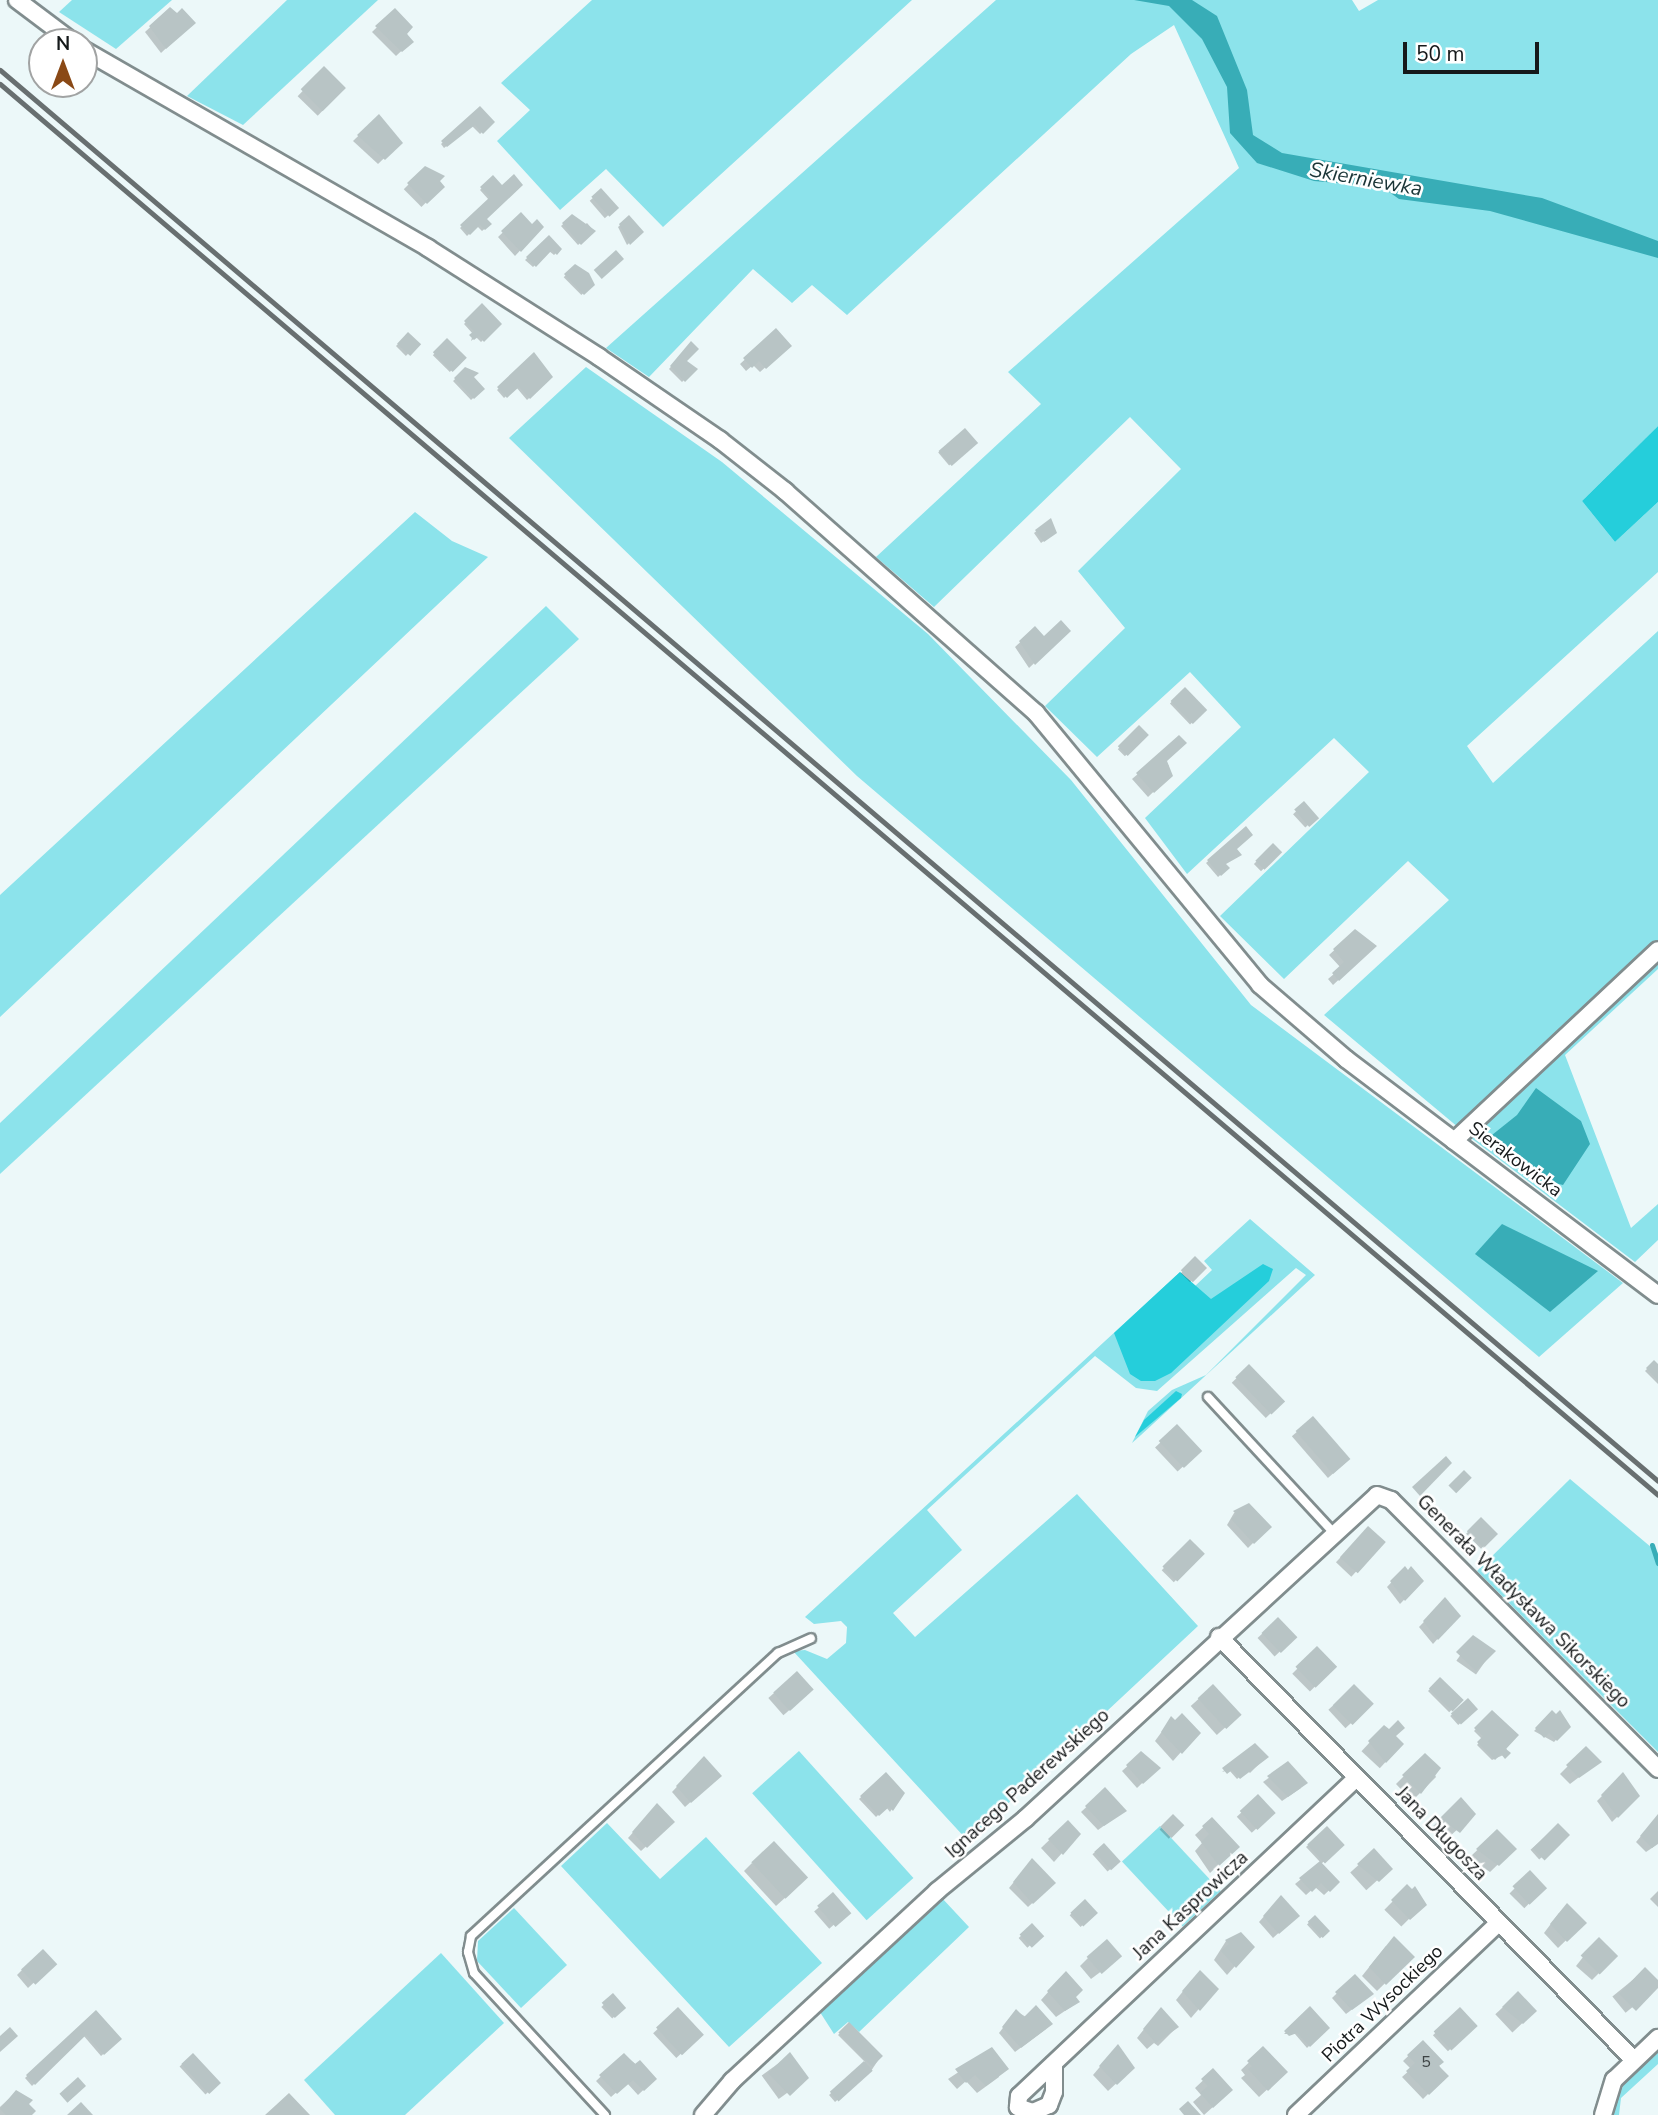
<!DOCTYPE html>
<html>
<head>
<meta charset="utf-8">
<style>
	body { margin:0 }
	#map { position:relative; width:1658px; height:2115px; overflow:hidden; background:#ecf8f9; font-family:"Nunito Sans",sans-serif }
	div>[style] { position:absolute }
	.green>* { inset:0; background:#8ce3eb; transform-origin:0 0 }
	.forest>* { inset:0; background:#25cedb }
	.water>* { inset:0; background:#38adb7 }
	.shadow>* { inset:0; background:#0003; transform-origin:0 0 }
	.stream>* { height:5px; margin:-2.5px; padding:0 2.5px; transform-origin:2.5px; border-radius:2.5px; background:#38adb7 }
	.building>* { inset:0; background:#b8c4c5; transform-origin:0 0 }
	.roads { filter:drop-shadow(2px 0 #818d8e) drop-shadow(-2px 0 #818d8e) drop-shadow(0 2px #818d8e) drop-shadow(0 -2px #818d8e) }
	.lane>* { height:8px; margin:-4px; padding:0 4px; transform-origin:4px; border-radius:4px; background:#fff }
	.street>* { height:16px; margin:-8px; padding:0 8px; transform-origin:8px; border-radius:8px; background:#fff }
	.rail>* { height:5px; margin:-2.5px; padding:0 2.5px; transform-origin:2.5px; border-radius:2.5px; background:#686f70 }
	span { translate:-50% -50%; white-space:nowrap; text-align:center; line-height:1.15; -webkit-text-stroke:5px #fff; paint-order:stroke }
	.number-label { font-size:16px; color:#3e4445 }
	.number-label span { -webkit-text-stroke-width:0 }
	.street-label { font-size:19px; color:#15191a }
	.water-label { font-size:21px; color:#1b3537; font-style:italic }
	.north { position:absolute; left:28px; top:28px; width:70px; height:70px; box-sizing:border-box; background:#fff; border:2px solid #a1a3a3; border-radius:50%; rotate:0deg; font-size:19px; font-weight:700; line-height:28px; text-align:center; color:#15191a }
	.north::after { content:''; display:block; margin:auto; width:24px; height:32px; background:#8a4916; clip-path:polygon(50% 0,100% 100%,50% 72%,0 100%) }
	.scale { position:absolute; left:1403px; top:42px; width:136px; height:32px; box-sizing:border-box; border:4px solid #15191a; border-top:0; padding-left:9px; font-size:21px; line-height:24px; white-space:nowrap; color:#15191a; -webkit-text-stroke:5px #fff; paint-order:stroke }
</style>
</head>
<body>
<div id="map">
	<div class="green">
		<i style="clip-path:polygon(72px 0,172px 0,116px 49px,59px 12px)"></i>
		<i style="clip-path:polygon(287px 0,378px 0,243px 125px,187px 96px)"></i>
		<i style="clip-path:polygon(592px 0,912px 0,663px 227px,606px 169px,560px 210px,497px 141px,530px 110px,501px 83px)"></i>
		<i style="clip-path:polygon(996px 0,1352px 0,1359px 11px,1378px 0,1658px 0,1658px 426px,1582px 501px,1615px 542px,1658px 502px,1658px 572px,1467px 746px,1493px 783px,1658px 631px,1658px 969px,1565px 1055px,1631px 1228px,1658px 1204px,1658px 1240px,1635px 1262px,1471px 1138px,1324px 1015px,1449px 900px,1408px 861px,1284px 979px,1220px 916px,1369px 772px,1334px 738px,1187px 874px,1145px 818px,1241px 727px,1190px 672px,1097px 757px,1045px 706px,1125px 628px,1078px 571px,1181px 469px,1130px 417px,934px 607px,876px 557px,1041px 404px,1008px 372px,1239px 168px,1174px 25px,1131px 54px,847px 315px,812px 285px,792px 303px,753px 269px,649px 377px,606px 348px)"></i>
		<i style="clip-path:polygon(586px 367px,722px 462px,928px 634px,1071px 780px,1251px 1005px,1623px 1283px,1539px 1357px,857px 776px,509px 438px)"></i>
		<i style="clip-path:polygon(415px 512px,452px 541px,488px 557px,0 1017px,0 895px)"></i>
		<i style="clip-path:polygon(546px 606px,579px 639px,0 1174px,0 1123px)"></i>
		<i style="clip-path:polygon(1250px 1219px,1315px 1275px,1141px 1435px,1132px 1443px,1148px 1411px,1172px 1390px,1206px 1375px,1306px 1275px,1296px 1268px,1157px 1391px,1136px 1388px,1095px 1356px,927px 1510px,962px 1550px,893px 1613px,915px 1637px,1077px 1494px,1198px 1626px,968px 1841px,793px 1651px,805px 1650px,827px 1659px,846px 1643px,847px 1627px,841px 1621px,814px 1624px,805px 1617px,1180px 1272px,1194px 1287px,1212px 1270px,1204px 1261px)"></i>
		<i style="clip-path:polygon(1570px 1479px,1658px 1553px,1658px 1752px,1477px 1571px)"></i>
		<i style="left:799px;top:1751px;width:171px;height:63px;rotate:48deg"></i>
		<i style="clip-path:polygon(607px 1823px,660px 1879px,706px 1837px,822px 1963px,729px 2047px,561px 1866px)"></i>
		<i style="left:1160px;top:1826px;width:89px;height:52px;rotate:47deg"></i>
		<i style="clip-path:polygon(941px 1897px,969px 1927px,859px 2032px,848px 2022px,834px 2034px,818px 2009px)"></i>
		<i style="clip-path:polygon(514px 1908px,567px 1965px,521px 2008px,477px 1961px,478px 1941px)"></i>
		<i style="clip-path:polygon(441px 1953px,504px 2023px,405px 2115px,335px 2115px,304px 2080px)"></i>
		<i style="clip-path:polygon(1658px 2048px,1658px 2064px,1621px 2098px,1619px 2115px,1611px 2115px,1626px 2079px)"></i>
	</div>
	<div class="forest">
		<i style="clip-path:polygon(1658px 426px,1658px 502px,1615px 542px,1582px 501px)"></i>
		<i style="clip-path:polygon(1263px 1264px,1273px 1269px,1269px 1281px,1171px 1373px,1155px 1381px,1141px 1381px,1130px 1374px,1114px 1333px,1180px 1272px,1211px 1299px)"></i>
		<i style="clip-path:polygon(1176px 1391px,1182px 1394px,1181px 1398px,1135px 1437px,1144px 1420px)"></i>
	</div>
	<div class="water">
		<i style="clip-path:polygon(1134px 0,1192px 0,1217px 16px,1247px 90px,1253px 135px,1282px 153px,1542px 198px,1658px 241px,1658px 258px,1490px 211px,1399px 199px,1382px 187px,1314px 181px,1257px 163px,1230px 133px,1227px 87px,1202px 39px,1169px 6px)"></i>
		<i style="clip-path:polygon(1536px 1088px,1581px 1121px,1590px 1144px,1563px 1185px,1551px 1182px,1492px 1135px,1517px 1115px)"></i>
		<i style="clip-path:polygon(1502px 1224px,1598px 1271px,1550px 1312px,1475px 1254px)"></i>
	</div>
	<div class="shadow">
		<i style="clip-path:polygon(170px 9px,193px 23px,161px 53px,145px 32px)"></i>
		<i style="clip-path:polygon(395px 10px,411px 42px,396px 56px,372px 32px)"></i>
		<i style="left:324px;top:69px;width:28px;height:38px;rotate:44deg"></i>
		<i style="clip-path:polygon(479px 108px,493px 122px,480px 134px,472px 126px,444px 148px,441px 144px)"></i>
		<i style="clip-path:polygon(379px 116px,400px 143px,378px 164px,353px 141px)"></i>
		<i style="left:425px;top:168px;width:25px;height:30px;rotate:45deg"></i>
		<i style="clip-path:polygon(492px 177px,502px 188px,484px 219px,488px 226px,482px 231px,477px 226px,467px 236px,460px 228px,489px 200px,480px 190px)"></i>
		<i style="left:601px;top:191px;width:23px;height:15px;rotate:49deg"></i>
		<i style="clip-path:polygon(521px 215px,532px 226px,542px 227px,515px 256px,498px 237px)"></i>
		<i style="clip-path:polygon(572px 216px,582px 227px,587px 223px,594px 231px,578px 245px,561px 226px)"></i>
		<i style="clip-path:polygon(629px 218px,642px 232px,627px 245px,618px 227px)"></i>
		<i style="clip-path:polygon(549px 238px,560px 249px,554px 255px,549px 251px,533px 267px,525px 260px)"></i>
		<i style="left:575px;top:266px;width:25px;height:16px;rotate:45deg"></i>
		<i style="clip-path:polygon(482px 306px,500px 324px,481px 342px,476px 337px,471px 341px,473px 334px,464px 324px)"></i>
		<i style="clip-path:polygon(776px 331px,790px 345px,760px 372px,753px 365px,746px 371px,740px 364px)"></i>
		<i style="left:408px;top:334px;width:14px;height:17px;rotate:45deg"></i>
		<i style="left:447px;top:341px;width:24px;height:20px;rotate:45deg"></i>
		<i style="clip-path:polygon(691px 344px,684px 361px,695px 369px,682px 382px,669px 369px)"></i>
		<i style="clip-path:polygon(533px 355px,551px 377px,527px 400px,516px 387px,504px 398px,497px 390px)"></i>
		<i style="clip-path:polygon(465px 370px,477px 373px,472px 377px,483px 389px,471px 400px,453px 381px)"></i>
		<i style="left:965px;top:430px;width:17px;height:35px;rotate:50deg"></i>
		<i style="clip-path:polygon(1050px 521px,1053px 534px,1041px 543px,1034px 533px)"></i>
		<i style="clip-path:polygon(1035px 629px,1044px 638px,1068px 631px,1029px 668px,1015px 647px)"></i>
		<i style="left:1185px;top:689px;width:29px;height:21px;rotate:46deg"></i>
		<i style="left:1139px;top:728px;width:10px;height:30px;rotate:45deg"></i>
		<i style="clip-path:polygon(1160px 755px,1169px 766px,1165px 771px,1170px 776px,1148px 797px,1132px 779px)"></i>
		<i style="left:1304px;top:804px;width:18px;height:15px;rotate:47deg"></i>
		<i style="clip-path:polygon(1245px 829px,1224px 864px,1228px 868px,1218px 877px,1206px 863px)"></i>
		<i style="left:1273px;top:845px;width:10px;height:27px;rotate:45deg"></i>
		<i style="clip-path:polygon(1355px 931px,1375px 946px,1333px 985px,1328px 979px,1341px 968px,1329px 955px)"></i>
		<i style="left:1195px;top:1259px;width:13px;height:20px;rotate:45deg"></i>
		<i style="clip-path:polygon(1654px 1362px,1658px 1367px,1658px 1384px,1645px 1371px)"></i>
		<i style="left:1249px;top:1366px;width:49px;height:24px;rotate:46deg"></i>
		<i style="left:1313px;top:1418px;width:55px;height:28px;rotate:49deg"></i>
		<i style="left:1177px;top:1427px;width:33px;height:30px;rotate:47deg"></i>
		<i style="clip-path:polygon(1249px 1505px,1269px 1527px,1248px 1548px,1227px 1525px,1234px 1513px)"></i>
		<i style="left:1481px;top:1519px;width:21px;height:21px;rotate:45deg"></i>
		<i style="left:1368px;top:1528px;width:21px;height:47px;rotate:43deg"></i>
		<i style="left:1190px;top:1542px;width:17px;height:40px;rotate:45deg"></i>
		<i style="clip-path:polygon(1404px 1569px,1422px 1581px,1400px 1604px,1387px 1587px)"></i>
		<i style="clip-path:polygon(1445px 1600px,1458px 1616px,1433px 1644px,1419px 1627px)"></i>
		<i style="left:1278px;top:1619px;width:25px;height:28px;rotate:47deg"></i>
		<i style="left:1473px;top:1637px;width:24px;height:29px;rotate:35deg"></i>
		<i style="left:1317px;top:1649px;width:25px;height:35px;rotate:45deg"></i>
		<i style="left:797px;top:1673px;width:23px;height:38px;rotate:49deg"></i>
		<i style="left:1440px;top:1679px;width:30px;height:17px;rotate:45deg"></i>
		<i style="left:1213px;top:1686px;width:39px;height:30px;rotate:48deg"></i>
		<i style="left:1354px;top:1686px;width:25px;height:35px;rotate:47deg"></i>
		<i style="left:1468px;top:1700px;width:12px;height:24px;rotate:48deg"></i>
		<i style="clip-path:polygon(1492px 1712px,1508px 1753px,1492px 1760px,1477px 1745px,1482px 1739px,1474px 1731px)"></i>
		<i style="clip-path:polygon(1552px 1713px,1569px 1726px,1554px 1742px,1534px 1731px)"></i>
		<i style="clip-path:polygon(1171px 1719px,1198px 1733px,1173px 1761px,1155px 1741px)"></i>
		<i style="left:1384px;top:1727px;width:25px;height:33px;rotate:43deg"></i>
		<i style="clip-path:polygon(1255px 1745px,1266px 1757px,1250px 1773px,1247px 1770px,1237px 1779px,1229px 1770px,1222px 1772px)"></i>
		<i style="clip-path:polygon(1586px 1748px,1599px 1762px,1570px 1784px,1560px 1774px)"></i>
		<i style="clip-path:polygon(1141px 1754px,1158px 1768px,1137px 1788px,1122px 1771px)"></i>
		<i style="clip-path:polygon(1425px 1755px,1436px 1777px,1412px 1801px,1396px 1784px)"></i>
		<i style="clip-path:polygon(703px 1759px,714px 1781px,685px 1807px,672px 1792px)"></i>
		<i style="clip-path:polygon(1288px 1764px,1301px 1788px,1282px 1801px,1263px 1782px)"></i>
		<i style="clip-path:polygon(886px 1775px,902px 1793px,890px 1812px,886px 1807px,876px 1817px,859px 1799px)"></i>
		<i style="clip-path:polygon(1623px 1775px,1638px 1796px,1612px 1822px,1597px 1801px)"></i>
		<i style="clip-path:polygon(1105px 1790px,1119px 1815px,1098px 1830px,1081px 1812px)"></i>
		<i style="left:1258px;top:1797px;width:22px;height:29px;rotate:47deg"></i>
		<i style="left:1461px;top:1800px;width:19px;height:38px;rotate:47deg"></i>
		<i style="clip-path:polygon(653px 1810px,673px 1822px,641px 1851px,628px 1838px)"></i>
		<i style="left:1173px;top:1816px;width:13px;height:19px;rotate:45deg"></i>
		<i style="clip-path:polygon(1658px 1816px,1658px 1844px,1646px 1852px,1636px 1842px)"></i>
		<i style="clip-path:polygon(1212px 1819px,1237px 1847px,1210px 1873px,1195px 1851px,1202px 1843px,1195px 1835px)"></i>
		<i style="clip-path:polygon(1068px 1822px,1079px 1834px,1054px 1862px,1041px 1848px)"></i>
		<i style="left:1558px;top:1825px;width:13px;height:37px;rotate:48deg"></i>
		<i style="clip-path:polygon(1327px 1828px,1342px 1845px,1321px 1864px,1338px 1882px,1324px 1895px,1315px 1887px,1306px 1895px,1295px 1884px,1321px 1863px,1306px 1847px)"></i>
		<i style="clip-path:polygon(1497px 1831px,1514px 1849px,1490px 1872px,1469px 1858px)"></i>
		<i style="left:1103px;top:1845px;width:23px;height:14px;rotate:49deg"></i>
		<i style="left:1374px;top:1851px;width:24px;height:32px;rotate:48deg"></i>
		<i style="clip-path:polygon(752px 1863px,798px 1886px,776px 1906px,744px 1871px)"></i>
		<i style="clip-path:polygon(1028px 1865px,1054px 1883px,1028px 1907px,1009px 1888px)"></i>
		<i style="left:1530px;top:1873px;width:21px;height:29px;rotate:45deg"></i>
		<i style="left:1407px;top:1887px;width:24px;height:32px;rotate:45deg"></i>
		<i style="clip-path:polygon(1658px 1891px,1658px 1907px,1650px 1899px)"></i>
		<i style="left:833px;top:1895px;width:23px;height:25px;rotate:49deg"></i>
		<i style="clip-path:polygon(1281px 1897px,1297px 1916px,1273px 1938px,1259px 1922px)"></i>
		<i style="left:1085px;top:1901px;width:16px;height:21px;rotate:47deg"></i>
		<i style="clip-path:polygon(1559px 1913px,1584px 1923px,1558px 1948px,1544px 1933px)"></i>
		<i style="left:1315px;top:1917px;width:19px;height:11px;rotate:47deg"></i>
		<i style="left:1032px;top:1926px;width:13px;height:18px;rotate:48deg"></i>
		<i style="clip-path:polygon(1241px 1934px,1252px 1947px,1227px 1975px,1214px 1960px,1226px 1941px)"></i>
		<i style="clip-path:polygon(1386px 1946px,1412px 1957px,1377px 1991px,1362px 1976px)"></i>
		<i style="clip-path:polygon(1591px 1947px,1616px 1956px,1592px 1980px,1576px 1966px)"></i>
		<i style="clip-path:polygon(1088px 1958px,1111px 1964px,1091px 1979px,1080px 1966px)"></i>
		<i style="clip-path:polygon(54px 1964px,28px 1988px,17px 1975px,22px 1970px)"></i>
		<i style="left:1645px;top:1970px;width:21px;height:42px;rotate:51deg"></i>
		<i style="clip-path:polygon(1355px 1976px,1366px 1999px,1346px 2014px,1332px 1998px)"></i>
		<i style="clip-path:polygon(1192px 1980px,1216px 1989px,1191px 2018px,1176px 2000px)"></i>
		<i style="clip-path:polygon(1058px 1981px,1078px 2002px,1056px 2017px,1041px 2000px)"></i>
		<i style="left:1518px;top:1993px;width:25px;height:31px;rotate:47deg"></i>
		<i style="left:613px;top:1996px;width:16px;height:16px;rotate:47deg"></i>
		<i style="clip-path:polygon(1310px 2009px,1327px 2028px,1307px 2048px,1295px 2034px,1284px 2034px)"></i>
		<i style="left:678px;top:2010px;width:34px;height:34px;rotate:47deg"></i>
		<i style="left:1460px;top:2010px;width:22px;height:37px;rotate:47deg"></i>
		<i style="clip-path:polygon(1016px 2011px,1046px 2029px,1015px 2052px,999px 2033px)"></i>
		<i style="clip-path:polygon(96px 2013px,120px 2039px,101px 2056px,83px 2035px,32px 2086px,25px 2078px)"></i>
		<i style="clip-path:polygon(1153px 2018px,1177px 2027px,1158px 2046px,1154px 2043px,1147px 2049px,1137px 2038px)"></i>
		<i style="clip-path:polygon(849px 2024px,881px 2056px,871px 2071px,835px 2102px,829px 2095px,865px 2062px,838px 2035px)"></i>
		<i style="clip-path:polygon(1423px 2042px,1446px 2076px,1423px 2099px,1402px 2077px,1411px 2069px,1403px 2061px)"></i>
		<i style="clip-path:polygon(1263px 2049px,1286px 2072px,1259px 2097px,1241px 2078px,1245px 2075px,1241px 2070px)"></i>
		<i style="clip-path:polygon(992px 2050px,999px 2077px,977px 2093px,966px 2081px,957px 2089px,948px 2079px)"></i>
		<i style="left:192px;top:2055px;width:38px;height:17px;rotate:47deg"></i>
		<i style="clip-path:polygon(624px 2055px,655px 2079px,638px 2095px,627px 2083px,611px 2097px,596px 2081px)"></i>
		<i style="left:790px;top:2055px;width:29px;height:35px;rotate:54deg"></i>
		<i style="clip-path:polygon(1110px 2055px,1133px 2068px,1108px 2091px,1093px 2075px)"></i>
		<i style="clip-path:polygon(1213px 2071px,1223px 2098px,1204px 2115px,1193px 2102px,1201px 2095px,1195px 2088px)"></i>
		<i style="clip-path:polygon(16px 2092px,30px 2115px,0 2115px,0 2107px)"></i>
	</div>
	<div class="stream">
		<i style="left:1652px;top:1545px;width:19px;rotate:72deg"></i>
	</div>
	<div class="building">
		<i style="clip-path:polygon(170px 7px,177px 13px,182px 8px,196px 23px,166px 49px,149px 26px)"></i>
		<i style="clip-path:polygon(395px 8px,413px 27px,407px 34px,414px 42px,402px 52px,375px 26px)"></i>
		<i style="left:324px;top:66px;width:31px;height:33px;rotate:45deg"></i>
		<i style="clip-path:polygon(480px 106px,495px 122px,483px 134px,475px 125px,447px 147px,441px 141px)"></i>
		<i style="clip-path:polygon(379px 114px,403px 143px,385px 160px,357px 135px)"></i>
		<i style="clip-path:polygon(425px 166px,445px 176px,440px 181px,445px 187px,427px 204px,407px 183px)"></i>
		<i style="clip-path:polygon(514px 174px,523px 185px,487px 219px,492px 224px,485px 230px,480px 225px,470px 235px,460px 225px,490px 197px,480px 187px,493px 175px,502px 185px)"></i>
		<i style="left:601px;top:188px;width:27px;height:13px;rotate:48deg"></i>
		<i style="clip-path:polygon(521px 212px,532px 224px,537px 219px,544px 227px,521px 252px,501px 231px)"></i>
		<i style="clip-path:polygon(572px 214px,596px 231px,581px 245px,562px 223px)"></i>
		<i style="clip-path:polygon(629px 215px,644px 232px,630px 245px,619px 224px)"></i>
		<i style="clip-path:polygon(549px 235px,562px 249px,557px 255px,552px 250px,536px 267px,526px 257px)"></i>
		<i style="left:616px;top:250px;width:12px;height:30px;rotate:48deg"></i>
		<i style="clip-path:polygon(575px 264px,589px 273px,595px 285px,584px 295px,564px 274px)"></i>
		<i style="clip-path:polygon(482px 303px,502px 324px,484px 342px,479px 336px,474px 340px,469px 335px,474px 331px,464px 321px)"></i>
		<i style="clip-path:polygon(776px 328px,792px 346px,766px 369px,759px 361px,752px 368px,743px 358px)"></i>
		<i style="left:408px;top:332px;width:18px;height:16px;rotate:43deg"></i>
		<i style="left:447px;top:338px;width:28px;height:20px;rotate:45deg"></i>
		<i style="clip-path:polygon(691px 341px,699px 349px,687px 361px,698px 369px,685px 382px,670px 366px)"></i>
		<i style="clip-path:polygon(534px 352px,553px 377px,530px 399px,519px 387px,507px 398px,497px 387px)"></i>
		<i style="clip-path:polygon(465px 367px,479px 373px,474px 377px,485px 389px,474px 399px,454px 378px)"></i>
		<i style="left:965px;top:428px;width:20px;height:35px;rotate:49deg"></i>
		<i style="clip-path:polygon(1051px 518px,1057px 533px,1044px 542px,1035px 530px)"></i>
		<i style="clip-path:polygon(1061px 620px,1071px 631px,1035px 665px,1019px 641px,1035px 626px,1044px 636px)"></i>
		<i style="left:1185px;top:687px;width:32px;height:20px;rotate:46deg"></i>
		<i style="left:1139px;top:725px;width:14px;height:30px;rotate:45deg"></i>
		<i style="clip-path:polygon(1179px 735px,1187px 743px,1167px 761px,1173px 776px,1154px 793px,1136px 773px)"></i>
		<i style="left:1304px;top:801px;width:23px;height:13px;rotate:49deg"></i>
		<i style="clip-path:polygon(1246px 826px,1253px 835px,1237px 849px,1242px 855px,1226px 864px,1230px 868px,1221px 876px,1207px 860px)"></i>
		<i style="left:1273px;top:843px;width:13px;height:25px;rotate:45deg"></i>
		<i style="clip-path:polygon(1355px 929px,1377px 946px,1339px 981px,1332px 973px,1344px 962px,1333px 949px)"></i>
		<i style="left:1195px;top:1256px;width:17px;height:20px;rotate:45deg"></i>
		<i style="clip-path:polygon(1654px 1360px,1658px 1364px,1658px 1381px,1646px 1368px)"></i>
		<i style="left:1249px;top:1364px;width:52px;height:19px;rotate:46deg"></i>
		<i style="left:1313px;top:1416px;width:57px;height:23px;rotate:49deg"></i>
		<i style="left:1177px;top:1424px;width:37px;height:25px;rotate:47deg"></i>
		<i style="clip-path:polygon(1446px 1456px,1452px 1463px,1420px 1496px,1412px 1487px)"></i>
		<i style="left:1464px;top:1470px;width:11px;height:22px;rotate:45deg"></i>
		<i style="clip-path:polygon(1249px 1503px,1272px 1527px,1254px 1544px,1231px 1519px,1236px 1514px,1233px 1511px)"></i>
		<i style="left:1481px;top:1517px;width:24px;height:20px;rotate:45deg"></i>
		<i style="left:1368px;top:1526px;width:24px;height:42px;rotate:42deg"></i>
		<i style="left:1190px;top:1539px;width:21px;height:39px;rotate:45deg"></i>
		<i style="clip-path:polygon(1405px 1566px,1408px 1570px,1411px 1566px,1424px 1581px,1405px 1601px,1390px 1581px)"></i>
		<i style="clip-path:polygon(1445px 1597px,1461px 1616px,1438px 1640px,1423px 1621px)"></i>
		<i style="left:1278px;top:1617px;width:28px;height:23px;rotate:46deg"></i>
		<i style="clip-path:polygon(1473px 1635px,1496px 1651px,1476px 1671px,1456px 1652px)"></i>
		<i style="left:1317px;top:1646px;width:29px;height:30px;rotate:46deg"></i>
		<i style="left:797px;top:1671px;width:25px;height:32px;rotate:48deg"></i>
		<i style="left:1440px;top:1677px;width:33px;height:16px;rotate:44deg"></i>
		<i style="left:1213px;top:1684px;width:42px;height:21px;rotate:47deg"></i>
		<i style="left:1354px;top:1684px;width:28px;height:30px;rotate:45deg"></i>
		<i style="left:1468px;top:1698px;width:15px;height:23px;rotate:48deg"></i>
		<i style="clip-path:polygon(1492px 1710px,1519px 1735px,1506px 1749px,1511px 1753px,1505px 1759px,1501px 1754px,1495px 1760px,1477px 1742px,1483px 1736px,1474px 1728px)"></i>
		<i style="clip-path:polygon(1552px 1710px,1556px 1714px,1560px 1710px,1571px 1727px,1557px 1741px,1549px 1733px,1544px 1738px,1535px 1728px)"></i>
		<i style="clip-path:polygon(1182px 1713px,1201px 1733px,1182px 1754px,1161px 1732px,1171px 1716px,1175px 1720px)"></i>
		<i style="clip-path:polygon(1398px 1720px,1405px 1728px,1396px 1736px,1404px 1744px,1386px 1763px,1368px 1741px,1384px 1725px,1389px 1729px)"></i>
		<i style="clip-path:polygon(1255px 1743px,1269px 1757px,1240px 1779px,1232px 1770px,1227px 1774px,1222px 1768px)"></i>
		<i style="clip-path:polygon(1586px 1746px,1602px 1762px,1579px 1778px,1566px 1765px)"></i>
		<i style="clip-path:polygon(1141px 1751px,1161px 1768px,1143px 1784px,1126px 1765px)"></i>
		<i style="clip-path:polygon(1425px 1753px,1441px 1768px,1421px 1794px,1402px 1775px)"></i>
		<i style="clip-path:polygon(704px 1756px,722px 1776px,691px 1803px,676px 1786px)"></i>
		<i style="clip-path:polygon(1288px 1761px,1308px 1783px,1288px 1797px,1267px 1776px)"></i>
		<i style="clip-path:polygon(886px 1772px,905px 1793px,893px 1811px,889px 1807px,879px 1816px,860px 1796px)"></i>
		<i style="clip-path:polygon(1623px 1772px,1640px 1796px,1618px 1818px,1601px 1795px)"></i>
		<i style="clip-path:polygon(1105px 1787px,1127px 1811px,1104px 1826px,1085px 1806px)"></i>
		<i style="left:1258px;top:1794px;width:26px;height:25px;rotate:47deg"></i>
		<i style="clip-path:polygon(1461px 1797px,1476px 1814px,1460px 1833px,1440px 1818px)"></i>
		<i style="clip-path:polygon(657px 1803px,675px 1822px,647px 1848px,632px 1832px)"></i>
		<i style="left:1173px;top:1814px;width:16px;height:18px;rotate:45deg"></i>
		<i style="clip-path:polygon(1658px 1814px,1658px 1843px,1652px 1848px,1640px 1836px)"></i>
		<i style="clip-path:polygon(1212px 1817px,1240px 1847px,1219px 1866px,1201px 1842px,1209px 1834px,1202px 1826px)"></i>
		<i style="clip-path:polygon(1068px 1820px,1081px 1834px,1063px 1855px,1048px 1839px)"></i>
		<i style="left:1558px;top:1823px;width:17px;height:36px;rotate:45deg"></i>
		<i style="left:1327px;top:1826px;width:26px;height:27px;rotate:47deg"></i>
		<i style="clip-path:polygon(1497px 1829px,1517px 1849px,1499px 1866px,1476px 1849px)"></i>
		<i style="left:774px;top:1841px;width:50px;height:31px;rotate:47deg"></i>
		<i style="left:1104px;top:1843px;width:25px;height:13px;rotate:48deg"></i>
		<i style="clip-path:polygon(1374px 1848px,1393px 1869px,1379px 1882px,1357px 1864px)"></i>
		<i style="clip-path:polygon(1032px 1858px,1056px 1883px,1033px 1904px,1013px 1882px)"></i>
		<i style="clip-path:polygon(1320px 1861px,1340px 1882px,1330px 1892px,1321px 1883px,1312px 1892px,1299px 1878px)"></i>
		<i style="left:1530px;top:1870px;width:25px;height:24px;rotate:47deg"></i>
		<i style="clip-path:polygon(1407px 1884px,1412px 1889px,1415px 1886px,1427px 1905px,1410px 1920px,1391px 1900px)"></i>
		<i style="left:833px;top:1892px;width:28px;height:21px;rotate:49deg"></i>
		<i style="clip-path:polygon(1281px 1895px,1300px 1916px,1279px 1934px,1263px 1916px)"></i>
		<i style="left:1085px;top:1899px;width:19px;height:20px;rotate:47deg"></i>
		<i style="clip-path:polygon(1567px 1903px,1587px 1923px,1567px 1942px,1550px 1924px)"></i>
		<i style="left:1315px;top:1915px;width:22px;height:10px;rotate:47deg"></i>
		<i style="left:1032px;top:1923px;width:18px;height:17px;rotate:47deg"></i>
		<i style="clip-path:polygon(1241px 1932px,1255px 1947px,1236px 1968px,1221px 1951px,1229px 1944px,1225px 1940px)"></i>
		<i style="clip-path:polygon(1394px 1936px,1415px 1957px,1386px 1985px,1369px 1967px)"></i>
		<i style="left:1599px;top:1937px;width:27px;height:26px;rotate:45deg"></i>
		<i style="left:1107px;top:1939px;width:23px;height:27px;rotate:49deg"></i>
		<i style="left:43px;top:1949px;width:21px;height:30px;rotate:47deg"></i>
		<i style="clip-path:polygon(1645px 1967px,1658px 1980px,1658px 1988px,1636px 2011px,1619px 1994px)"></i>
		<i style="clip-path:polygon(1200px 1970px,1219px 1989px,1200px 2011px,1182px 1991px)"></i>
		<i style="clip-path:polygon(1066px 1971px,1083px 1990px,1076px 1997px,1080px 2002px,1065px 2011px,1047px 1991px)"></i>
		<i style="clip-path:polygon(1355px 1974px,1374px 1994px,1352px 2010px,1335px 1992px)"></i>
		<i style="clip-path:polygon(1518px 1991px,1537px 2011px,1523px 2024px,1502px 2007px)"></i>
		<i style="left:613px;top:1993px;width:20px;height:15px;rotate:49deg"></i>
		<i style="clip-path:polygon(1036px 2005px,1053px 2024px,1021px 2048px,1002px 2027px,1016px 2009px,1024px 2017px)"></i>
		<i style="clip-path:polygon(1310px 2006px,1330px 2028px,1310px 2047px,1297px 2033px,1289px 2036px,1284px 2031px)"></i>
		<i style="left:678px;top:2007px;width:38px;height:30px;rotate:47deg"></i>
		<i style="clip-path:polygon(1161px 2007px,1179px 2027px,1156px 2043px,1143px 2029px)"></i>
		<i style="left:1460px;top:2007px;width:26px;height:36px;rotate:47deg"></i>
		<i style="clip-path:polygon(96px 2010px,122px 2039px,104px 2055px,86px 2035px,35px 2085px,26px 2075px)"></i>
		<i style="left:849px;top:2022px;width:48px;height:15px;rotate:45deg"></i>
		<i style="clip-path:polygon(10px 2027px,18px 2036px,0 2052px,0 2036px)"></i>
		<i style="clip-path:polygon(1423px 2040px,1444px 2062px,1439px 2066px,1449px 2076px,1429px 2095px,1406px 2071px,1415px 2063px,1407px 2055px)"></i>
		<i style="clip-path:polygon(1118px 2044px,1135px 2068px,1117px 2085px,1099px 2066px)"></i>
		<i style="clip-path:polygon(1263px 2046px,1288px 2072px,1268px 2091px,1248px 2069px,1252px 2066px,1247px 2061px)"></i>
		<i style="clip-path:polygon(992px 2047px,1009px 2069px,986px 2086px,975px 2075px,966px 2083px,955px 2069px)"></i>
		<i style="clip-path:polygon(790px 2052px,809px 2078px,790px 2096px,768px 2073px)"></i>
		<i style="left:193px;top:2053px;width:41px;height:16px;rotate:47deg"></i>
		<i style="clip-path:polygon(624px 2053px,635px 2064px,640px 2060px,657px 2079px,644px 2091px,633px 2080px,617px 2094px,599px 2075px)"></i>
		<i style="left:864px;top:2061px;width:13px;height:46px;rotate:48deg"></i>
		<i style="clip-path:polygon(1213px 2068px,1233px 2090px,1213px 2108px,1200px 2093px,1208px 2086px,1201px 2079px)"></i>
		<i style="left:78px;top:2077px;width:12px;height:25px;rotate:48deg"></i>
		<i style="clip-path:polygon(16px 2090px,33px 2100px,29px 2104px,36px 2111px,32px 2115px,6px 2115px,0 2109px)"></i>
		<i style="clip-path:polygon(289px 2093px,310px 2115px,265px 2115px,276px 2105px)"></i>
		<i style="clip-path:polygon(1188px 2101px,1201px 2115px,1184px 2115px,1179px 2109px)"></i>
		<i style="clip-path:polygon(81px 2102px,93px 2115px,67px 2115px)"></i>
	</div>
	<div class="roads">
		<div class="lane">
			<i style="left:1208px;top:1397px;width:184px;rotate:47.2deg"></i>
			<i style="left:605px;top:2115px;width:193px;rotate:-132.7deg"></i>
			<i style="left:474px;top:1973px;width:22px;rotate:-106deg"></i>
			<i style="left:468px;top:1952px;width:16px;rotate:-79deg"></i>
			<i style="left:471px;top:1936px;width:418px;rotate:-42.7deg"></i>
			<i style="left:778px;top:1653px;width:36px;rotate:-24deg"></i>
		</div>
		<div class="street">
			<i style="left:17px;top:0;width:70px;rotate:36.9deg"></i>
			<i style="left:84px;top:50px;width:397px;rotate:29.9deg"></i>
			<i style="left:428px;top:248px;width:203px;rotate:32.5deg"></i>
			<i style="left:599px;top:357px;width:147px;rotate:34.4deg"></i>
			<i style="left:720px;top:440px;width:83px;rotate:38.1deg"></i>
			<i style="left:785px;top:491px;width:335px;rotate:41.5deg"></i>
			<i style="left:1036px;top:713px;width:352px;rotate:50.5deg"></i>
			<i style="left:1260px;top:985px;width:113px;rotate:40.7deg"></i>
			<i style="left:1346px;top:1059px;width:391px;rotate:37.1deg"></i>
			<i style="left:1454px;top:1141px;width:279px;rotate:-43.1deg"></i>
			<i style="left:1219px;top:1637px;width:591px;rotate:45.55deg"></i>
			<i style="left:1054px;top:2064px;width:28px;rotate:90deg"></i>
			<i style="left:1054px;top:2092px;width:14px;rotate:111deg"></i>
			<i style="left:1049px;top:2105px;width:17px;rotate:156deg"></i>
			<i style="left:1033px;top:2112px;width:16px;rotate:-162deg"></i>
			<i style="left:1018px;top:2107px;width:11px;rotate:-85deg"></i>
			<i style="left:1019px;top:2096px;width:464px;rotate:-43.3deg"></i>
			<i style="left:703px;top:2115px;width:45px;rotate:-49.5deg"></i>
			<i style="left:732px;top:2081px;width:280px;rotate:-42.8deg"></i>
			<i style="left:937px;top:1891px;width:114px;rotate:-39.3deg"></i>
			<i style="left:1025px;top:1819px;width:478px;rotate:-42.6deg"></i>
			<i style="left:1377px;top:1495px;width:15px;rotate:20deg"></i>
			<i style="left:1391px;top:1500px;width:379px;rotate:45.2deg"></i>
			<i style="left:1296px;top:2115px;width:279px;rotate:-43.5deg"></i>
			<i style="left:1603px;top:2115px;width:37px;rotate:-73deg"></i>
			<i style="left:1614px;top:2080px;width:61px;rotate:-43.7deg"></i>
		</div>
	</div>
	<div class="rail">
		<i style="left:0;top:70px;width:2177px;rotate:40.4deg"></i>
		<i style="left:0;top:84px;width:2177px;rotate:40.4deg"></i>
	</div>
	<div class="number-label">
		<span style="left:1426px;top:2062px">5</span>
	</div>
	<div class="street-label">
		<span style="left:1515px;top:1160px;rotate:37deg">Sierakowicka</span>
		<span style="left:1523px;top:1602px;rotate:45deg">Generała Władysława Sikorskiego</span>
		<span style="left:1028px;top:1784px;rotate:-42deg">Ignacego Paderewskiego</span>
		<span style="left:1441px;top:1834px;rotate:46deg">Jana Długosza</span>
		<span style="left:1191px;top:1906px;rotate:-43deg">Jana Kasprowicza</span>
		<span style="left:1383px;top:2004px;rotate:-44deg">Piotra Wysockiego</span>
	</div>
	<div class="water-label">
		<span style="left:1366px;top:179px;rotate:10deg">Skierniewka</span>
	</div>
	<div class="north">N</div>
	<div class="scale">50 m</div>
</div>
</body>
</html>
